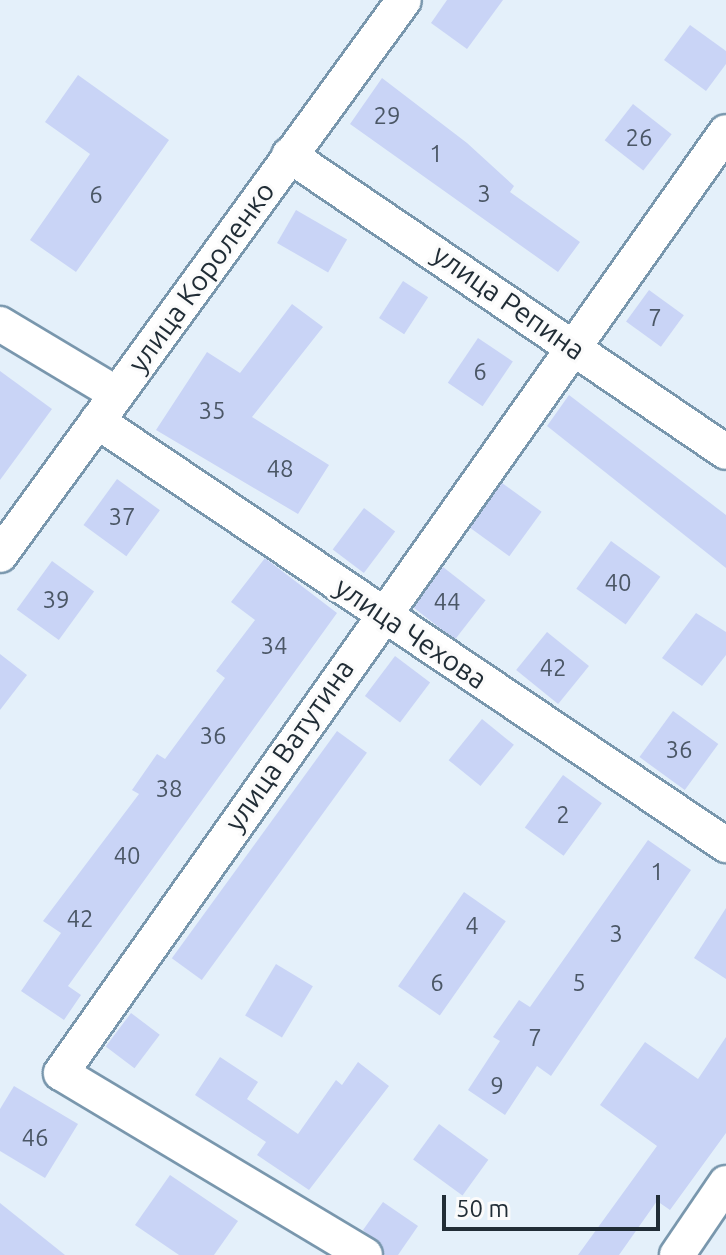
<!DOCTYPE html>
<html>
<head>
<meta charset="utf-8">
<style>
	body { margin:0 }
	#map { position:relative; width:726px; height:1255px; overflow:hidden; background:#e4f0fa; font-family:Ubuntu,sans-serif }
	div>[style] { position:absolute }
	.building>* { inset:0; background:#c9d4f6; transform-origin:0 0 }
	.roads { filter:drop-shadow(2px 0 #7997ad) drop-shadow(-2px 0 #7997ad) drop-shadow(0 2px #7997ad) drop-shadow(0 -2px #7997ad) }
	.street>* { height:34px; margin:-17px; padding:0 17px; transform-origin:17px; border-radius:17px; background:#fff }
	span { translate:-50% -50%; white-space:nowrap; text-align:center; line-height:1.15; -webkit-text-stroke:6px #fbfbfb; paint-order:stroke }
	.number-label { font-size:24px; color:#4b5766 }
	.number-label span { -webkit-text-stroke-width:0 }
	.street-label { font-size:28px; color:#212d36 }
	.scale { position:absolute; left:442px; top:1195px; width:218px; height:36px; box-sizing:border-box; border:4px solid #212d36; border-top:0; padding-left:10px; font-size:24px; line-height:28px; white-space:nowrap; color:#212d36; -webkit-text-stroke:6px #fbfbfb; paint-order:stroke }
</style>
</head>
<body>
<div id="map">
	<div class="building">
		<i style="clip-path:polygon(447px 0,503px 0,467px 49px,431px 23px)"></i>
		<i style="clip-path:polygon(690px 25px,726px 51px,726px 64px,706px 91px,664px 60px)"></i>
		<i style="clip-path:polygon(78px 75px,169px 140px,76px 272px,30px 240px,90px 154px,45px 122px)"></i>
		<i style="clip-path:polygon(382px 78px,467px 143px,514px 186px,510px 192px,580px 242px,558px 272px,350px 124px)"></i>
		<i style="left:633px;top:104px;width:49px;height:46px;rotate:38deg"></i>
		<i style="left:296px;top:210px;width:59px;height:38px;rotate:30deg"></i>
		<i style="left:403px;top:281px;width:30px;height:44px;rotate:33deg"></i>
		<i style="left:649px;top:290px;width:43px;height:39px;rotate:36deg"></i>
		<i style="clip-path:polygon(292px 304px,323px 327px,252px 417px,329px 465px,298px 514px,156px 430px,207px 352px,240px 373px)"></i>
		<i style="left:478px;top:338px;width:42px;height:54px;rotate:34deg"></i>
		<i style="clip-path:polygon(0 371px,52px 409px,0 480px)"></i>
		<i style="clip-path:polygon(569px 395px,726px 515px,726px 568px,547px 426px)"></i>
		<i style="left:117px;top:479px;width:53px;height:57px;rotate:36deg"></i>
		<i style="left:502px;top:483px;width:49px;height:55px;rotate:36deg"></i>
		<i style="left:364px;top:508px;width:39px;height:52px;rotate:37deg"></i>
		<i style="left:611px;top:541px;width:61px;height:59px;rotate:36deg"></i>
		<i style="clip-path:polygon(265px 558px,337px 613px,68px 986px,81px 995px,64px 1020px,21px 991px,61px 933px,43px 921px,139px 794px,132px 790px,157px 754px,165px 759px,225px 678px,216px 671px,255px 620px,231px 602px)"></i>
		<i style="left:52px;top:561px;width:52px;height:60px;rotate:36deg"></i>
		<i style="left:443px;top:567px;width:54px;height:50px;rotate:38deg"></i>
		<i style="clip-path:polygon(696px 613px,726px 632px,726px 655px,702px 686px,662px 658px)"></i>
		<i style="left:547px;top:632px;width:54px;height:49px;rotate:39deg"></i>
		<i style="clip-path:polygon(0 654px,27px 675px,0 710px)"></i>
		<i style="left:395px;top:656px;width:44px;height:50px;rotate:37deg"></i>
		<i style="left:673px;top:711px;width:56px;height:57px;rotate:36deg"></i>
		<i style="left:482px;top:719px;width:41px;height:53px;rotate:39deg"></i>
		<i style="left:337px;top:731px;width:37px;height:281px;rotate:36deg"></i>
		<i style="left:563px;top:775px;width:48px;height:65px;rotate:36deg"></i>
		<i style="clip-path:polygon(648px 840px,691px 870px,551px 1076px,537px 1066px,505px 1115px,468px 1090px,500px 1041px,493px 1037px,519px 1000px,530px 1007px)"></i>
		<i style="left:464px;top:892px;width:51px;height:115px;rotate:35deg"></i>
		<i style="clip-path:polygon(726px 908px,726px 979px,694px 958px)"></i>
		<i style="left:276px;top:964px;width:43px;height:60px;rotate:31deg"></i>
		<i style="left:131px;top:1013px;width:36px;height:42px;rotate:37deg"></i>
		<i style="clip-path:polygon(726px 1037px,726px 1133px,670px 1210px,657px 1201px,619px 1255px,578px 1255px,657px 1146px,600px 1105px,645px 1042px,698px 1079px)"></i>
		<i style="clip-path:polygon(220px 1057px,258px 1082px,247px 1099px,298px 1134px,336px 1080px,342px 1085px,358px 1062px,389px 1086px,309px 1190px,257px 1155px,266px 1142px,195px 1095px)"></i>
		<i style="clip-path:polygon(14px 1086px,78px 1124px,45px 1178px,0 1151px,0 1109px)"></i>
		<i style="left:439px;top:1124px;width:61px;height:44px;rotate:36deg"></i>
		<i style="clip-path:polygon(170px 1175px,238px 1221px,214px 1255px,179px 1255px,135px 1225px)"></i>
		<i style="clip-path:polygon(383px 1202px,418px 1226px,398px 1255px,385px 1255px,363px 1230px)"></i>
		<i style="clip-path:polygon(0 1203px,65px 1255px,0 1255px)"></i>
	</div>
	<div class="roads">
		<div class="street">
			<i style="left:289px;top:155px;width:528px;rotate:34.2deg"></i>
			<i style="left:0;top:324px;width:136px;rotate:30.9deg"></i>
			<i style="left:97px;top:421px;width:759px;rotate:33.98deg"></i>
			<i style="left:0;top:555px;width:686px;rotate:-53.95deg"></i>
			<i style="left:365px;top:1255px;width:354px;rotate:-149.1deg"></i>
			<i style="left:61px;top:1073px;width:1152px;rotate:-54.75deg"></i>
			<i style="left:677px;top:1255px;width:87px;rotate:-55.8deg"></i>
		</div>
	</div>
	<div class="number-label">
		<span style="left:387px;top:116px">29</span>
		<span style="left:639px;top:138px">26</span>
		<span style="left:436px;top:154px">1</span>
		<span style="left:484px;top:194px">3</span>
		<span style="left:96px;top:195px">6</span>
		<span style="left:655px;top:318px">7</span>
		<span style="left:480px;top:372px">6</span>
		<span style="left:212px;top:411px">35</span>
		<span style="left:280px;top:469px">48</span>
		<span style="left:122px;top:517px">37</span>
		<span style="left:618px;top:583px">40</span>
		<span style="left:56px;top:600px">39</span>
		<span style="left:447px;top:602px">44</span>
		<span style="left:274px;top:646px">34</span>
		<span style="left:553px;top:668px">42</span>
		<span style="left:213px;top:736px">36</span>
		<span style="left:679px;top:750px">36</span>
		<span style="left:169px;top:789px">38</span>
		<span style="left:563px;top:815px">2</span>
		<span style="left:127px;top:856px">40</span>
		<span style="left:657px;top:872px">1</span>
		<span style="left:80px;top:919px">42</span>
		<span style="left:472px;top:926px">4</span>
		<span style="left:616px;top:934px">3</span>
		<span style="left:437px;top:983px">6</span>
		<span style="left:579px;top:983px">5</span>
		<span style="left:535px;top:1038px">7</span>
		<span style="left:497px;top:1086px">9</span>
		<span style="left:35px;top:1138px">46</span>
	</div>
	<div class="street-label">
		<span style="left:201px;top:277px;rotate:-54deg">улица Короленко</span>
		<span style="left:509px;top:302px;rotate:35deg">улица Репина</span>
		<span style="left:411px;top:633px;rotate:34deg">улица Чехова</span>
		<span style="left:289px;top:745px;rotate:-55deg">улица Ватутина</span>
	</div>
	<div class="scale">50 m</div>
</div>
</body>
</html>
